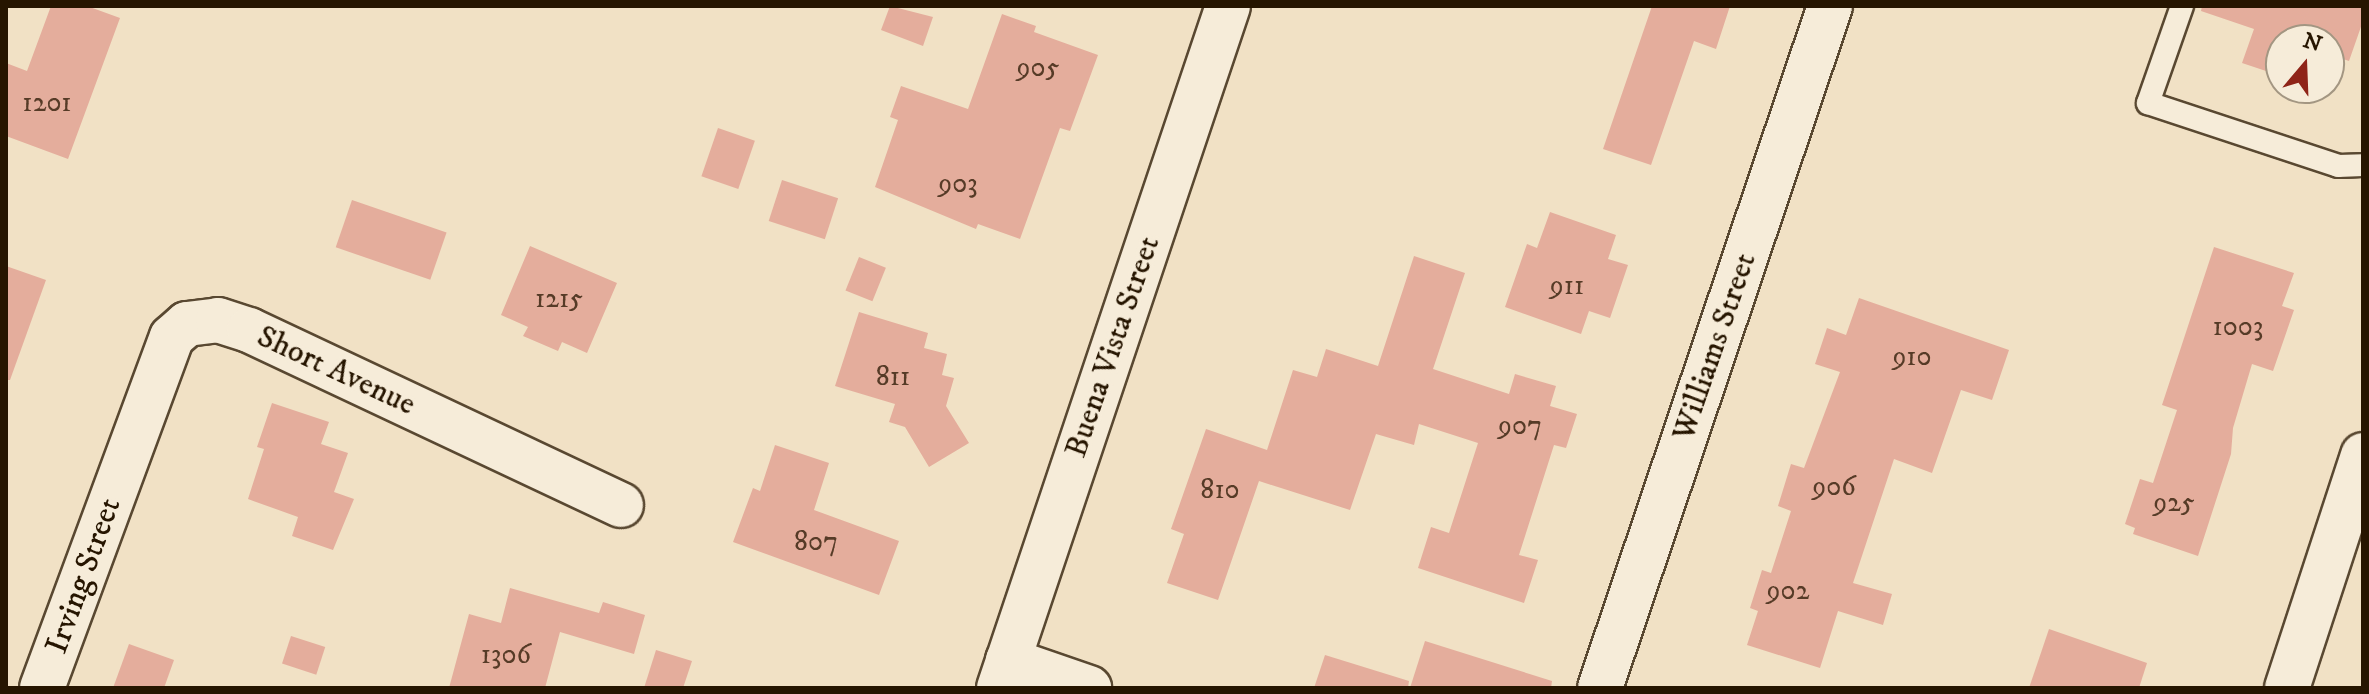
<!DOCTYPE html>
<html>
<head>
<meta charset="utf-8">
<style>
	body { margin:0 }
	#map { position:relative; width:2369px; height:694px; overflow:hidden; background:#f1e1c5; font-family:"IM FELL DW Pica",serif }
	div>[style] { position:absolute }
	.building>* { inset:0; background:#e4ad9c; transform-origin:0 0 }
	.roads { filter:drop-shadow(2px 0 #594831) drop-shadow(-2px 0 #594831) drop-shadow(0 2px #594831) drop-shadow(0 -2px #594831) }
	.service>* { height:22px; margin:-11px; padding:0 11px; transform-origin:11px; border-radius:11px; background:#f6ecd9 }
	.minor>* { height:44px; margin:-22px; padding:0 22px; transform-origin:22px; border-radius:22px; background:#f6ecd9 }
	.tertiary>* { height:44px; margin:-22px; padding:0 22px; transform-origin:22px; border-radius:22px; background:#f6ecd9 }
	span { translate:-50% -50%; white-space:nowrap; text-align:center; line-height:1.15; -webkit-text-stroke:8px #f6ecd9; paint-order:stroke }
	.number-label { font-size:28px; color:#563b27 }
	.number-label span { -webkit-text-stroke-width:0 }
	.street-label { font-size:32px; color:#261500 }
	.frame { position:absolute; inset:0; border:8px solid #261500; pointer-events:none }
	.north { position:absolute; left:2265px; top:24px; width:80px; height:80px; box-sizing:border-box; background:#f6ecd9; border:2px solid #a39682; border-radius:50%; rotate:19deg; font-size:22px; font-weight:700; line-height:32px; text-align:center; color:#261500 }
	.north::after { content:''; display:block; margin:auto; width:28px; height:36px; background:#8f2418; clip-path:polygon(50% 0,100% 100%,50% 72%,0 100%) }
</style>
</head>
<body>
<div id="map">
	<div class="building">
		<i style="clip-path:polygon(51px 6px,87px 6px,120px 18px,68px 159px,6px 136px,6px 63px,27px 71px)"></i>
		<i style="clip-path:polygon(890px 6px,933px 17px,923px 46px,881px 30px)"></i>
		<i style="clip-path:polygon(1652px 6px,1730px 6px,1716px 49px,1694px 41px,1651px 165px,1603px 149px)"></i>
		<i style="clip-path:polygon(2202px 6px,2363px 6px,2363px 21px,2349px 61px,2331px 55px,2329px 60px,2329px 40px,2281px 40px,2281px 76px,2242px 63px,2254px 29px,2201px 11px)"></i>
		<i style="clip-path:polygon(1002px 14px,1036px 26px,1034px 32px,1098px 55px,1070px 131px,1060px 128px,1020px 239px,978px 224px,976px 229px,875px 187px,898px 120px,890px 117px,901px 86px,968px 109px)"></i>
		<i style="left:718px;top:128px;width:39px;height:51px;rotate:19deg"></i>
		<i style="left:782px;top:180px;width:59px;height:43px;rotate:18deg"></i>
		<i style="left:352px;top:200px;width:100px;height:50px;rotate:19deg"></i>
		<i style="clip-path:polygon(1550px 212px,1616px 235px,1608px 259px,1628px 265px,1610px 318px,1589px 311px,1581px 334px,1505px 307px,1527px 244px,1537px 248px)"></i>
		<i style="clip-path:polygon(530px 246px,617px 283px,587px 353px,562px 342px,558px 351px,523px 336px,528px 327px,501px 315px)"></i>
		<i style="clip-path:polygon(2214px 247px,2294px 273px,2282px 306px,2294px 310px,2273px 371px,2252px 364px,2233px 428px,2231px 454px,2198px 556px,2133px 534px,2135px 528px,2125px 524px,2140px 479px,2153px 483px,2177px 410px,2162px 405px)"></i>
		<i style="clip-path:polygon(1414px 256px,1465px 273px,1433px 369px,1509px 394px,1515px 374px,1556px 386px,1550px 406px,1577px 414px,1566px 448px,1554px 445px,1519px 555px,1538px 560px,1524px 603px,1418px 568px,1431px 527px,1449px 533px,1478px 443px,1419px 424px,1414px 445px,1376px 434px,1350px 510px,1259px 481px,1218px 600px,1167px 583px,1184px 534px,1171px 529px,1206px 429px,1267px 450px,1293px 370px,1317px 377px,1326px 349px,1378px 366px)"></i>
		<i style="left:859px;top:257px;width:29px;height:36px;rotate:22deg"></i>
		<i style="clip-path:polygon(6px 266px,46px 280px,10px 380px,6px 380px)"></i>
		<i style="clip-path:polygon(1859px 298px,2009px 350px,1992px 400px,1961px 390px,1932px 473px,1894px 459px,1853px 583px,1892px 594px,1883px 625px,1838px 611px,1820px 668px,1747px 645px,1758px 611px,1750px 608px,1762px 570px,1771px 573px,1791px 511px,1778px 506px,1791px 464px,1804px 468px,1840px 372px,1815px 364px,1827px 328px,1846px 335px)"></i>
		<i style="clip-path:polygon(859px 312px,928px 333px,924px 348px,947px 354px,942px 375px,954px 378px,946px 406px,969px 443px,929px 467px,905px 427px,889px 422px,895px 404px,835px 386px)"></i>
		<i style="clip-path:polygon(272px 403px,329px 422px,321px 444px,348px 453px,334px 492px,354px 499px,333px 550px,292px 536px,298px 517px,248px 499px,264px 449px,257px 447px)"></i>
		<i style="clip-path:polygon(775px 445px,829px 463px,814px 510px,899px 541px,879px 595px,733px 542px,753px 488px,760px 491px)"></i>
		<i style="clip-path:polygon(510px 588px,599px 613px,603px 602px,645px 615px,634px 654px,560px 632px,545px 688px,449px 688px,469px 614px,501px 623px)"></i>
		<i style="clip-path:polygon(2049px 629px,2147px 663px,2139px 688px,2029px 688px)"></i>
		<i style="left:291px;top:636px;width:36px;height:29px;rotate:18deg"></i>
		<i style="clip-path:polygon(1425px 641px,1552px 681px,1551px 688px,1410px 688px)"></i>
		<i style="clip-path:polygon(129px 644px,174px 660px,164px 688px,113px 688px)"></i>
		<i style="clip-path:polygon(656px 650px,692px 661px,683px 688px,644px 688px)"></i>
		<i style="clip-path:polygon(1325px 655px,1409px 681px,1408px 688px,1314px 688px)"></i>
	</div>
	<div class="roads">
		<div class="service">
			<i style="left:2182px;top:6px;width:103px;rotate:109.3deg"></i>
			<i style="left:2148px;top:103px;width:200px;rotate:18.3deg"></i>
			<i style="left:2338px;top:166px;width:25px;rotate:-2deg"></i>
		</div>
		<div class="minor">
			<i style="left:1008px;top:660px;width:86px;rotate:19.1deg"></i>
			<i style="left:42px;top:688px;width:374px;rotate:-69.7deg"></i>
			<i style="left:172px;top:337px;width:20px;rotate:-41deg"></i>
			<i style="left:187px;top:324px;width:31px;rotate:-7deg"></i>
			<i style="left:218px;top:320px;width:33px;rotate:18deg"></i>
			<i style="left:249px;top:330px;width:411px;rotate:25.2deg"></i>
			<i style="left:999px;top:688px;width:719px;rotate:-71.44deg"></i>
			<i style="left:1600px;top:688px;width:720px;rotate:-71.36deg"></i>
		</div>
		<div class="tertiary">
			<i style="left:2287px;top:688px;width:245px;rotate:-71.9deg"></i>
		</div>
	</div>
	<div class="number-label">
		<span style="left:1038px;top:68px">905</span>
		<span style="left:47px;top:103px">1201</span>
		<span style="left:958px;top:184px">903</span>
		<span style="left:1567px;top:286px">911</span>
		<span style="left:559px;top:299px">1215</span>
		<span style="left:2238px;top:327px">1003</span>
		<span style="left:1912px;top:357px">910</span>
		<span style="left:893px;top:377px">811</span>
		<span style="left:1520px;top:426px">907</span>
		<span style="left:1834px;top:487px">906</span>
		<span style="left:1220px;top:490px">810</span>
		<span style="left:2174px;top:503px">925</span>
		<span style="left:816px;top:542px">807</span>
		<span style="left:1788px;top:591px">902</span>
		<span style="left:506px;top:655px">1306</span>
	</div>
	<div class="street-label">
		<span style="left:1113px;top:347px;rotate:-71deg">Buena Vista Street</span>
		<span style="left:1715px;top:347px;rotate:-71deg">Williams Street</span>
		<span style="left:336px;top:371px;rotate:25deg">Short Avenue</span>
		<span style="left:84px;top:576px;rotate:-70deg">Irving Street</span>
	</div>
	<div class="frame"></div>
	<div class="north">N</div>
</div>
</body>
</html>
